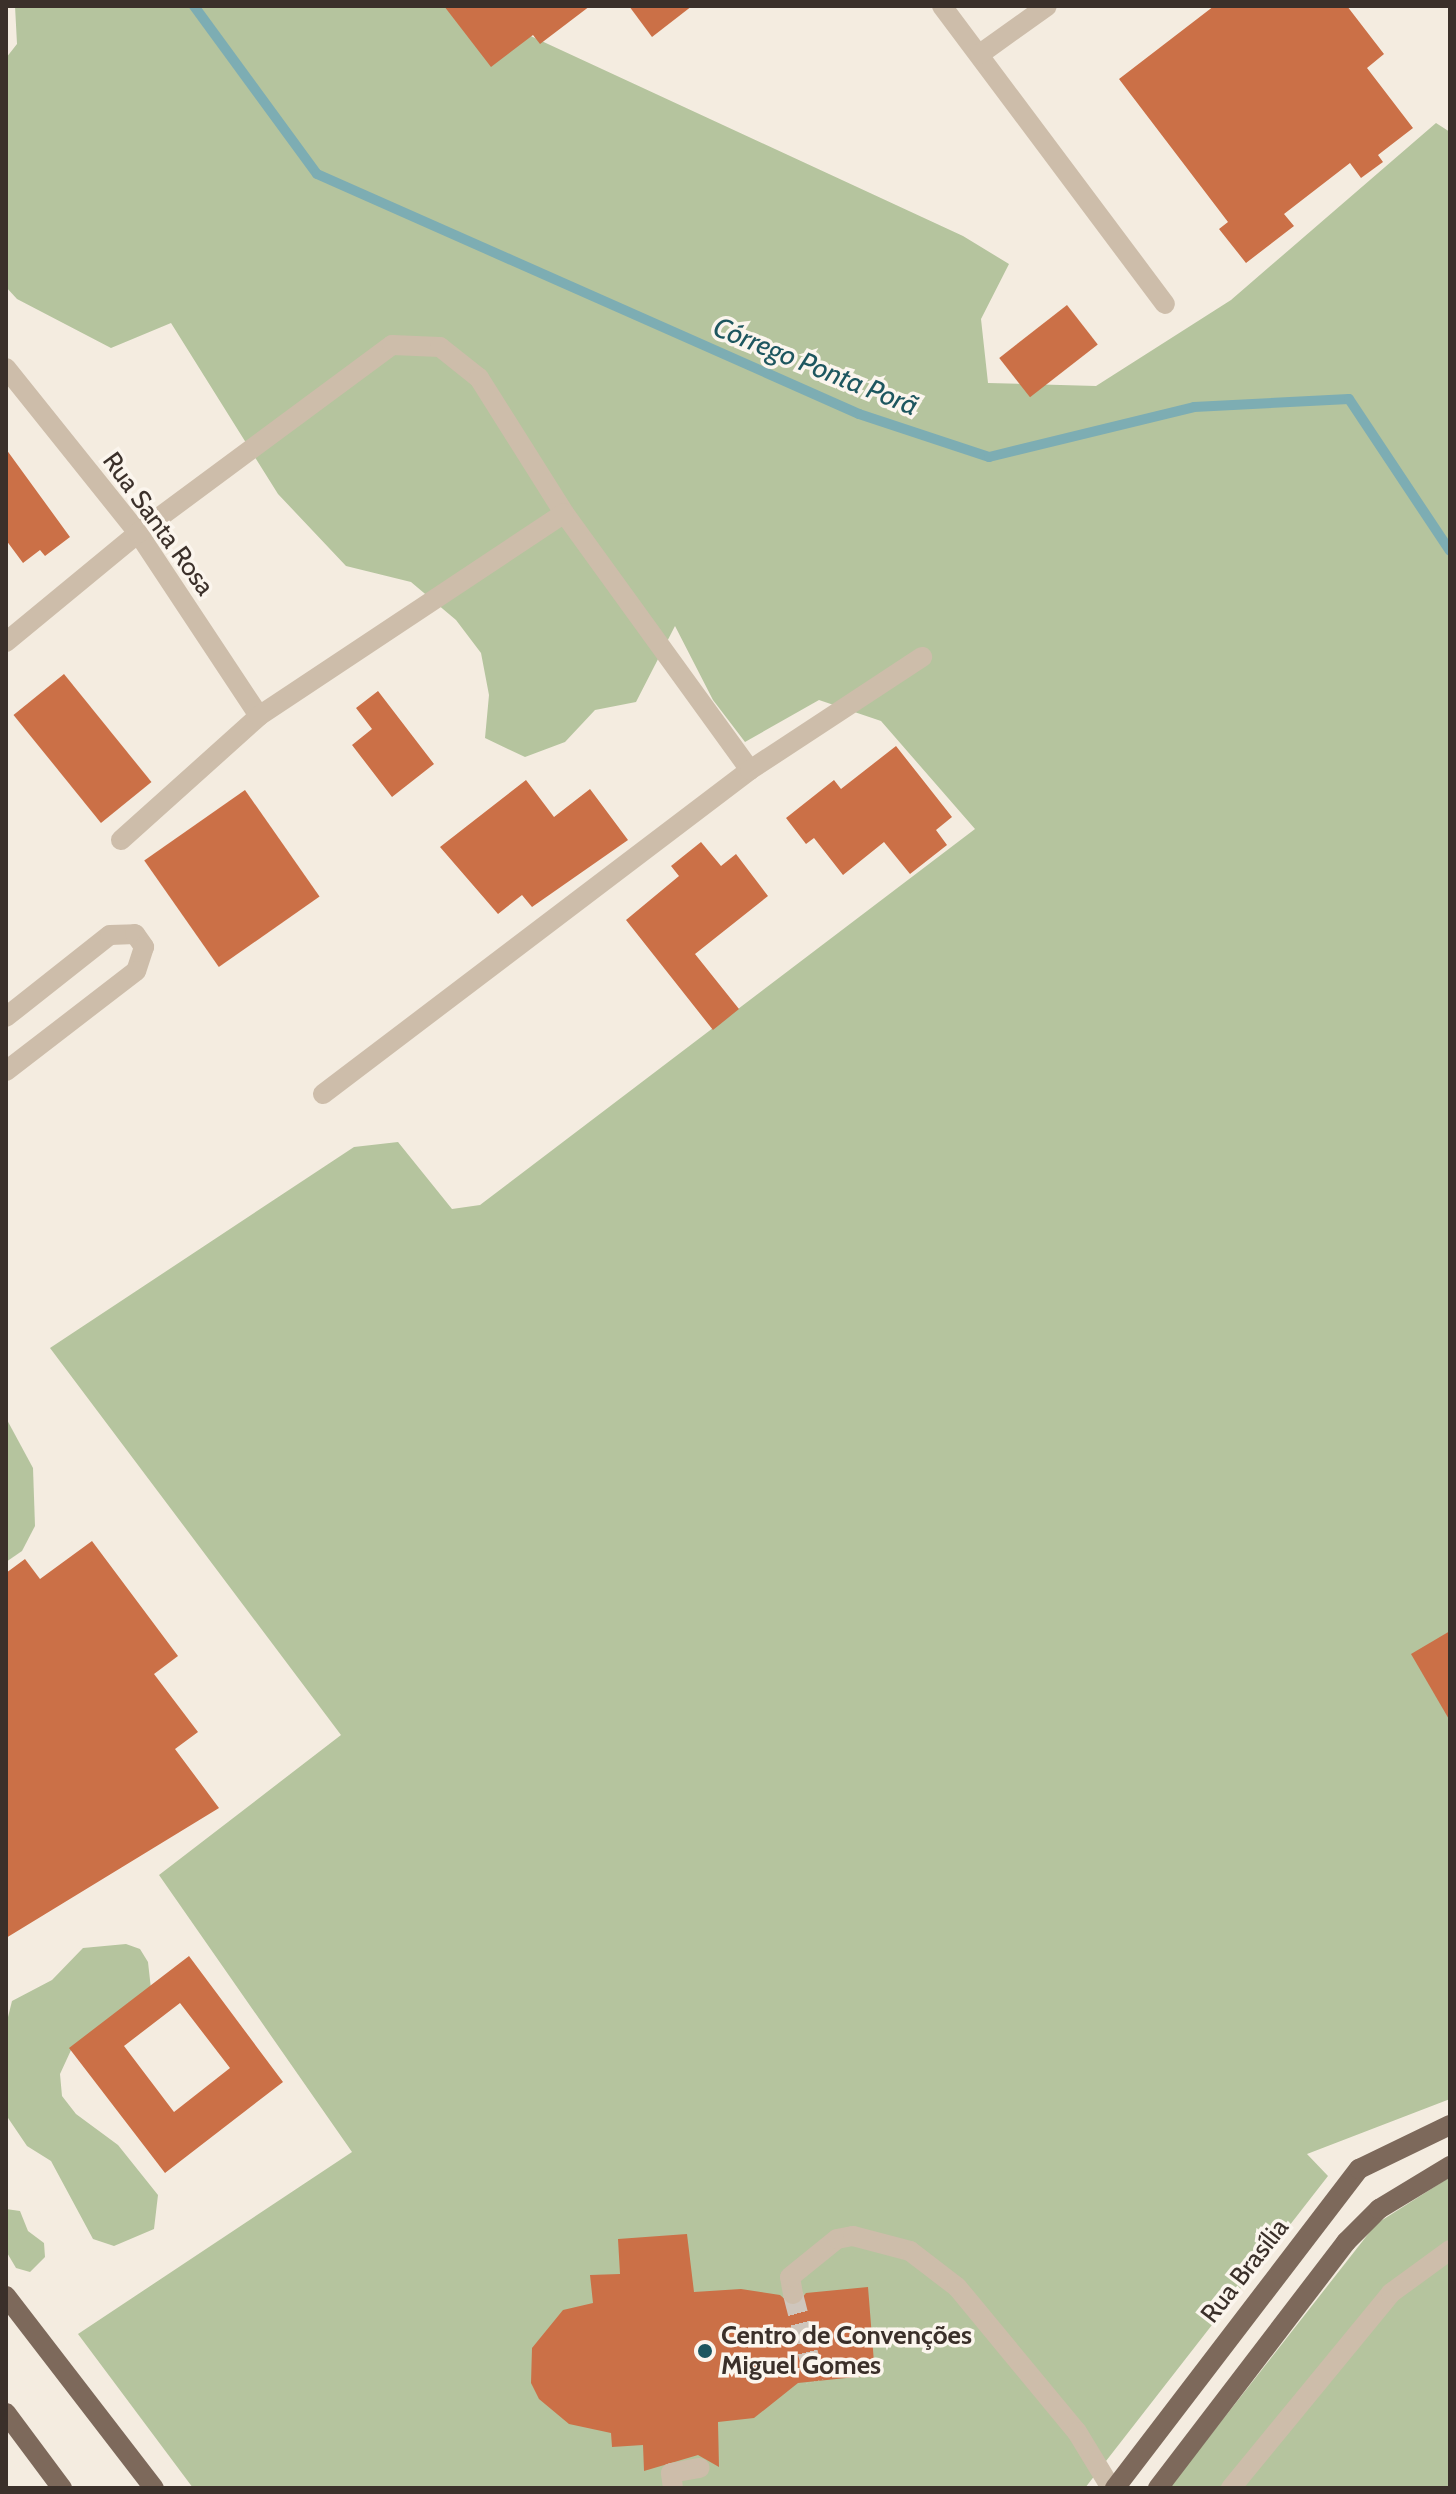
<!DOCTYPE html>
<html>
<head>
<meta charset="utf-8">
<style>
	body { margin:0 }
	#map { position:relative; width:1456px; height:2494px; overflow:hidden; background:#f4ece0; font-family:Cabin,sans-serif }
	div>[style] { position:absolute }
	.green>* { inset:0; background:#b5c49e }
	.stream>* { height:10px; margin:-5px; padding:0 5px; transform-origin:5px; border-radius:5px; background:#7dadb3 }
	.building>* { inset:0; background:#cb7047; transform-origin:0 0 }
	.minor-tunnel>* { height:20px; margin-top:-10px; transform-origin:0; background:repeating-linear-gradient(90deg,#cfc6bc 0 20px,transparent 0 30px) }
	.minor>* { height:20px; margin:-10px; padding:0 10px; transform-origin:10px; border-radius:10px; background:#cdbdaa }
	.major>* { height:20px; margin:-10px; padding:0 10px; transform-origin:10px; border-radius:10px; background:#7d695b }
	.dots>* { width:22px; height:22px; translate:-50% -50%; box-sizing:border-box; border:4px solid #fbf5ed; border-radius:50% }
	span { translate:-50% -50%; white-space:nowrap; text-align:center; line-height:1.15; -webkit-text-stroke:7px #fbf5ed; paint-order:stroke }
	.street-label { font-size:26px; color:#3b302a }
	.poi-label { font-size:26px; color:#3b302a; font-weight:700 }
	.left { translate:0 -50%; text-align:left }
	.water-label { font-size:28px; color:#1d565f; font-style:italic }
	.frame { position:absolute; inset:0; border:8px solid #3b302a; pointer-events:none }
</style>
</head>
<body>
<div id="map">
	<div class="green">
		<i style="clip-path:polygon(15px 6px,466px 6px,963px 236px,1009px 264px,981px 319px,988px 383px,1096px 386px,1231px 300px,1436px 123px,1450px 132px,1450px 2099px,1307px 2154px,1328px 2176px,1085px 2488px,193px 2488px,78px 2334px,352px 2152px,159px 1875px,341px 1735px,50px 1348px,354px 1147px,398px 1142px,452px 1209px,480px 1205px,975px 829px,881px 721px,819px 700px,745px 742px,713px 700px,675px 626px,636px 702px,595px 710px,565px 742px,525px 757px,485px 738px,489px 695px,481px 653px,456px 620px,411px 582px,346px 566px,278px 494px,171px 323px,111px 348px,17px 299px,6px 287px,6px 58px,17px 44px)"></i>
		<i style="clip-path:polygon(6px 1418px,33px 1468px,35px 1526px,22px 1551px,6px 1562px)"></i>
		<i style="clip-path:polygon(126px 1944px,140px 1949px,148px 1962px,151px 1989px,72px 2048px,60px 2074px,62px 2096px,76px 2114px,118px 2145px,158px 2195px,154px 2229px,114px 2246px,93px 2239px,51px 2161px,27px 2146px,6px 2115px,6px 2025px,12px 2001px,52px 1980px,83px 1948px)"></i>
		<i style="clip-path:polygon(1450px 2177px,1450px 2488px,1169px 2488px,1376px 2224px)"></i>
		<i style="clip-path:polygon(6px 2209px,20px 2211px,28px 2231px,44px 2243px,45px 2257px,30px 2272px,16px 2268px,6px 2251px)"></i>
	</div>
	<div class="stream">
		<i style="left:194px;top:6px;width:208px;rotate:53.8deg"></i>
		<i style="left:317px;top:174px;width:593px;rotate:23.88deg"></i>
		<i style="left:859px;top:414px;width:137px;rotate:18.3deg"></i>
		<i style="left:989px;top:457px;width:211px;rotate:-13.7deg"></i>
		<i style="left:1194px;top:407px;width:155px;rotate:-3deg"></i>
		<i style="left:1349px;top:399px;width:182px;rotate:56.4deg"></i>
	</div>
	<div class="building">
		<i style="clip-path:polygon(444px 6px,590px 6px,540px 44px,533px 35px,491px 67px)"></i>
		<i style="clip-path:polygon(629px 6px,692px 6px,652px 37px)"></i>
		<i style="clip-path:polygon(1214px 6px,1347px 6px,1384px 54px,1367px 68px,1413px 128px,1378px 155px,1383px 162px,1361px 178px,1350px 163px,1284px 214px,1294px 226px,1246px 263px,1219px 229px,1228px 222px,1119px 79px)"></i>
		<i style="left:1067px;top:305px;width:50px;height:86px;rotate:52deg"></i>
		<i style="clip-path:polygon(6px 449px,70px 537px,45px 556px,40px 550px,23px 563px,6px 540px)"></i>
		<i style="left:64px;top:674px;width:139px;height:65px;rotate:51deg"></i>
		<i style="clip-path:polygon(378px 691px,434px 764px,392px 797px,352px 745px,372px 729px,356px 708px)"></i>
		<i style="clip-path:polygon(896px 746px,952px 817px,936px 830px,947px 845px,910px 874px,884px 842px,843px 875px,814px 838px,806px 844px,786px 818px,834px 780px,841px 789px)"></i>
		<i style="clip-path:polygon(526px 780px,554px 817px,590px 789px,628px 840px,532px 907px,522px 895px,498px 914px,440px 847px)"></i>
		<i style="left:245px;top:790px;width:130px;height:123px;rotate:55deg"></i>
		<i style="clip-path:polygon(701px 842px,721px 866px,736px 854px,768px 896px,695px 954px,739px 1009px,713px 1030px,626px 920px,679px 876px,671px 866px)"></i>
		<i style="clip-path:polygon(92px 1541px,178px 1656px,154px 1674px,198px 1732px,175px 1749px,219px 1808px,6px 1938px,6px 1573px,25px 1559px,40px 1579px)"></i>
		<i style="clip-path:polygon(1450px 1631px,1450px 1721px,1411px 1654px)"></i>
		<i style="clip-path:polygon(evenodd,189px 1956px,283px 2082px,165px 2173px,69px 2048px,189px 1956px,180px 2003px,230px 2068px,174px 2112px,124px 2046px,180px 2003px)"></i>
		<i style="clip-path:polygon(687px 2234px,694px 2292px,741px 2289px,780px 2295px,794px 2307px,806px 2293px,868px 2287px,875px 2375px,798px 2383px,754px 2418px,718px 2422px,719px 2467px,698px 2455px,644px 2471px,643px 2445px,612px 2447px,611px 2433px,569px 2424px,539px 2399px,531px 2383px,532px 2348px,563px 2310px,593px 2303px,590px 2275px,620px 2274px,618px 2239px)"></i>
	</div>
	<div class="minor-tunnel">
		<i style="left:793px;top:2294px;width:90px;rotate:75.8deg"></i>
	</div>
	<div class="minor">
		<i style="left:942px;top:6px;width:372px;rotate:53.2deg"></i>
		<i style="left:980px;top:54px;width:82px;rotate:-35.6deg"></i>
		<i style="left:6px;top:368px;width:211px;rotate:51.3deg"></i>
		<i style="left:138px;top:533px;width:219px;rotate:56.5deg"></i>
		<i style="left:6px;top:642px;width:171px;rotate:-39.5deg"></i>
		<i style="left:138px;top:533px;width:316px;rotate:-36.5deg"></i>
		<i style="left:392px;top:345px;width:48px;rotate:2.4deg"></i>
		<i style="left:440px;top:347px;width:50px;rotate:38.5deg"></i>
		<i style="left:479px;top:378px;width:160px;rotate:57.8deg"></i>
		<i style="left:564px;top:513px;width:317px;rotate:54.1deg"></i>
		<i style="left:121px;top:840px;width:186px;rotate:-41.9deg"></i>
		<i style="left:259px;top:716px;width:366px;rotate:-33.6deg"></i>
		<i style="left:6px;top:1017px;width:132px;rotate:-38.3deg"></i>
		<i style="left:110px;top:935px;width:25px;rotate:-2deg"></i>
		<i style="left:135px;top:934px;width:16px;rotate:55deg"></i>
		<i style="left:144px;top:947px;width:25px;rotate:108deg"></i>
		<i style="left:136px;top:971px;width:164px;rotate:142.4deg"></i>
		<i style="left:323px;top:1094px;width:536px;rotate:-37.19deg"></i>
		<i style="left:750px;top:770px;width:206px;rotate:-33.3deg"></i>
		<i style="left:793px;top:2294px;width:17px;rotate:-100deg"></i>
		<i style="left:790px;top:2277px;width:60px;rotate:-39deg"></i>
		<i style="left:837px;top:2239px;width:16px;rotate:-11deg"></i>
		<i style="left:853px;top:2236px;width:59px;rotate:14.7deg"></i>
		<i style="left:910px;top:2251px;width:59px;rotate:37.5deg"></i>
		<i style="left:957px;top:2287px;width:188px;rotate:50.4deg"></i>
		<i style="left:1077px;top:2432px;width:66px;rotate:58.7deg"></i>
		<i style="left:673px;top:2488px;width:15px;rotate:-98deg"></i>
		<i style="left:671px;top:2473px;width:29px;rotate:-10deg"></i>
		<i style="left:1231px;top:2488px;width:252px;rotate:-50.6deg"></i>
		<i style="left:1391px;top:2293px;width:73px;rotate:-36.1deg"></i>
	</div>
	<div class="major">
		<i style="left:6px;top:2296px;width:242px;rotate:52.4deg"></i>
		<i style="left:6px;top:2413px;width:94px;rotate:53.3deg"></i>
		<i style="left:1115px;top:2488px;width:402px;rotate:-52.6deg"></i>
		<i style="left:1359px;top:2169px;width:101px;rotate:-25.8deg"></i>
		<i style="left:1158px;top:2488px;width:310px;rotate:-52.6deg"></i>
		<i style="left:1346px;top:2242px;width:47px;rotate:-45deg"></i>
		<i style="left:1379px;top:2209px;width:83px;rotate:-31.2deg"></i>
	</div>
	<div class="dots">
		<i style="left:705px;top:2351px;background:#1d565f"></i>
	</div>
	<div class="street-label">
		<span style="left:158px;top:524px;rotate:54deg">Rua Santa Rosa</span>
		<span style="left:1245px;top:2271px;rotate:-52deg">Rua Brasília</span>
	</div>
	<div class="poi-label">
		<span class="left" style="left:721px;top:2351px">Centro de Convenções<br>Miguel Gomes</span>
	</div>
	<div class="water-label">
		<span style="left:816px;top:366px;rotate:22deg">Córrego Ponta Porã</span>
	</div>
	<div class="frame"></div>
</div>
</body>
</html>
